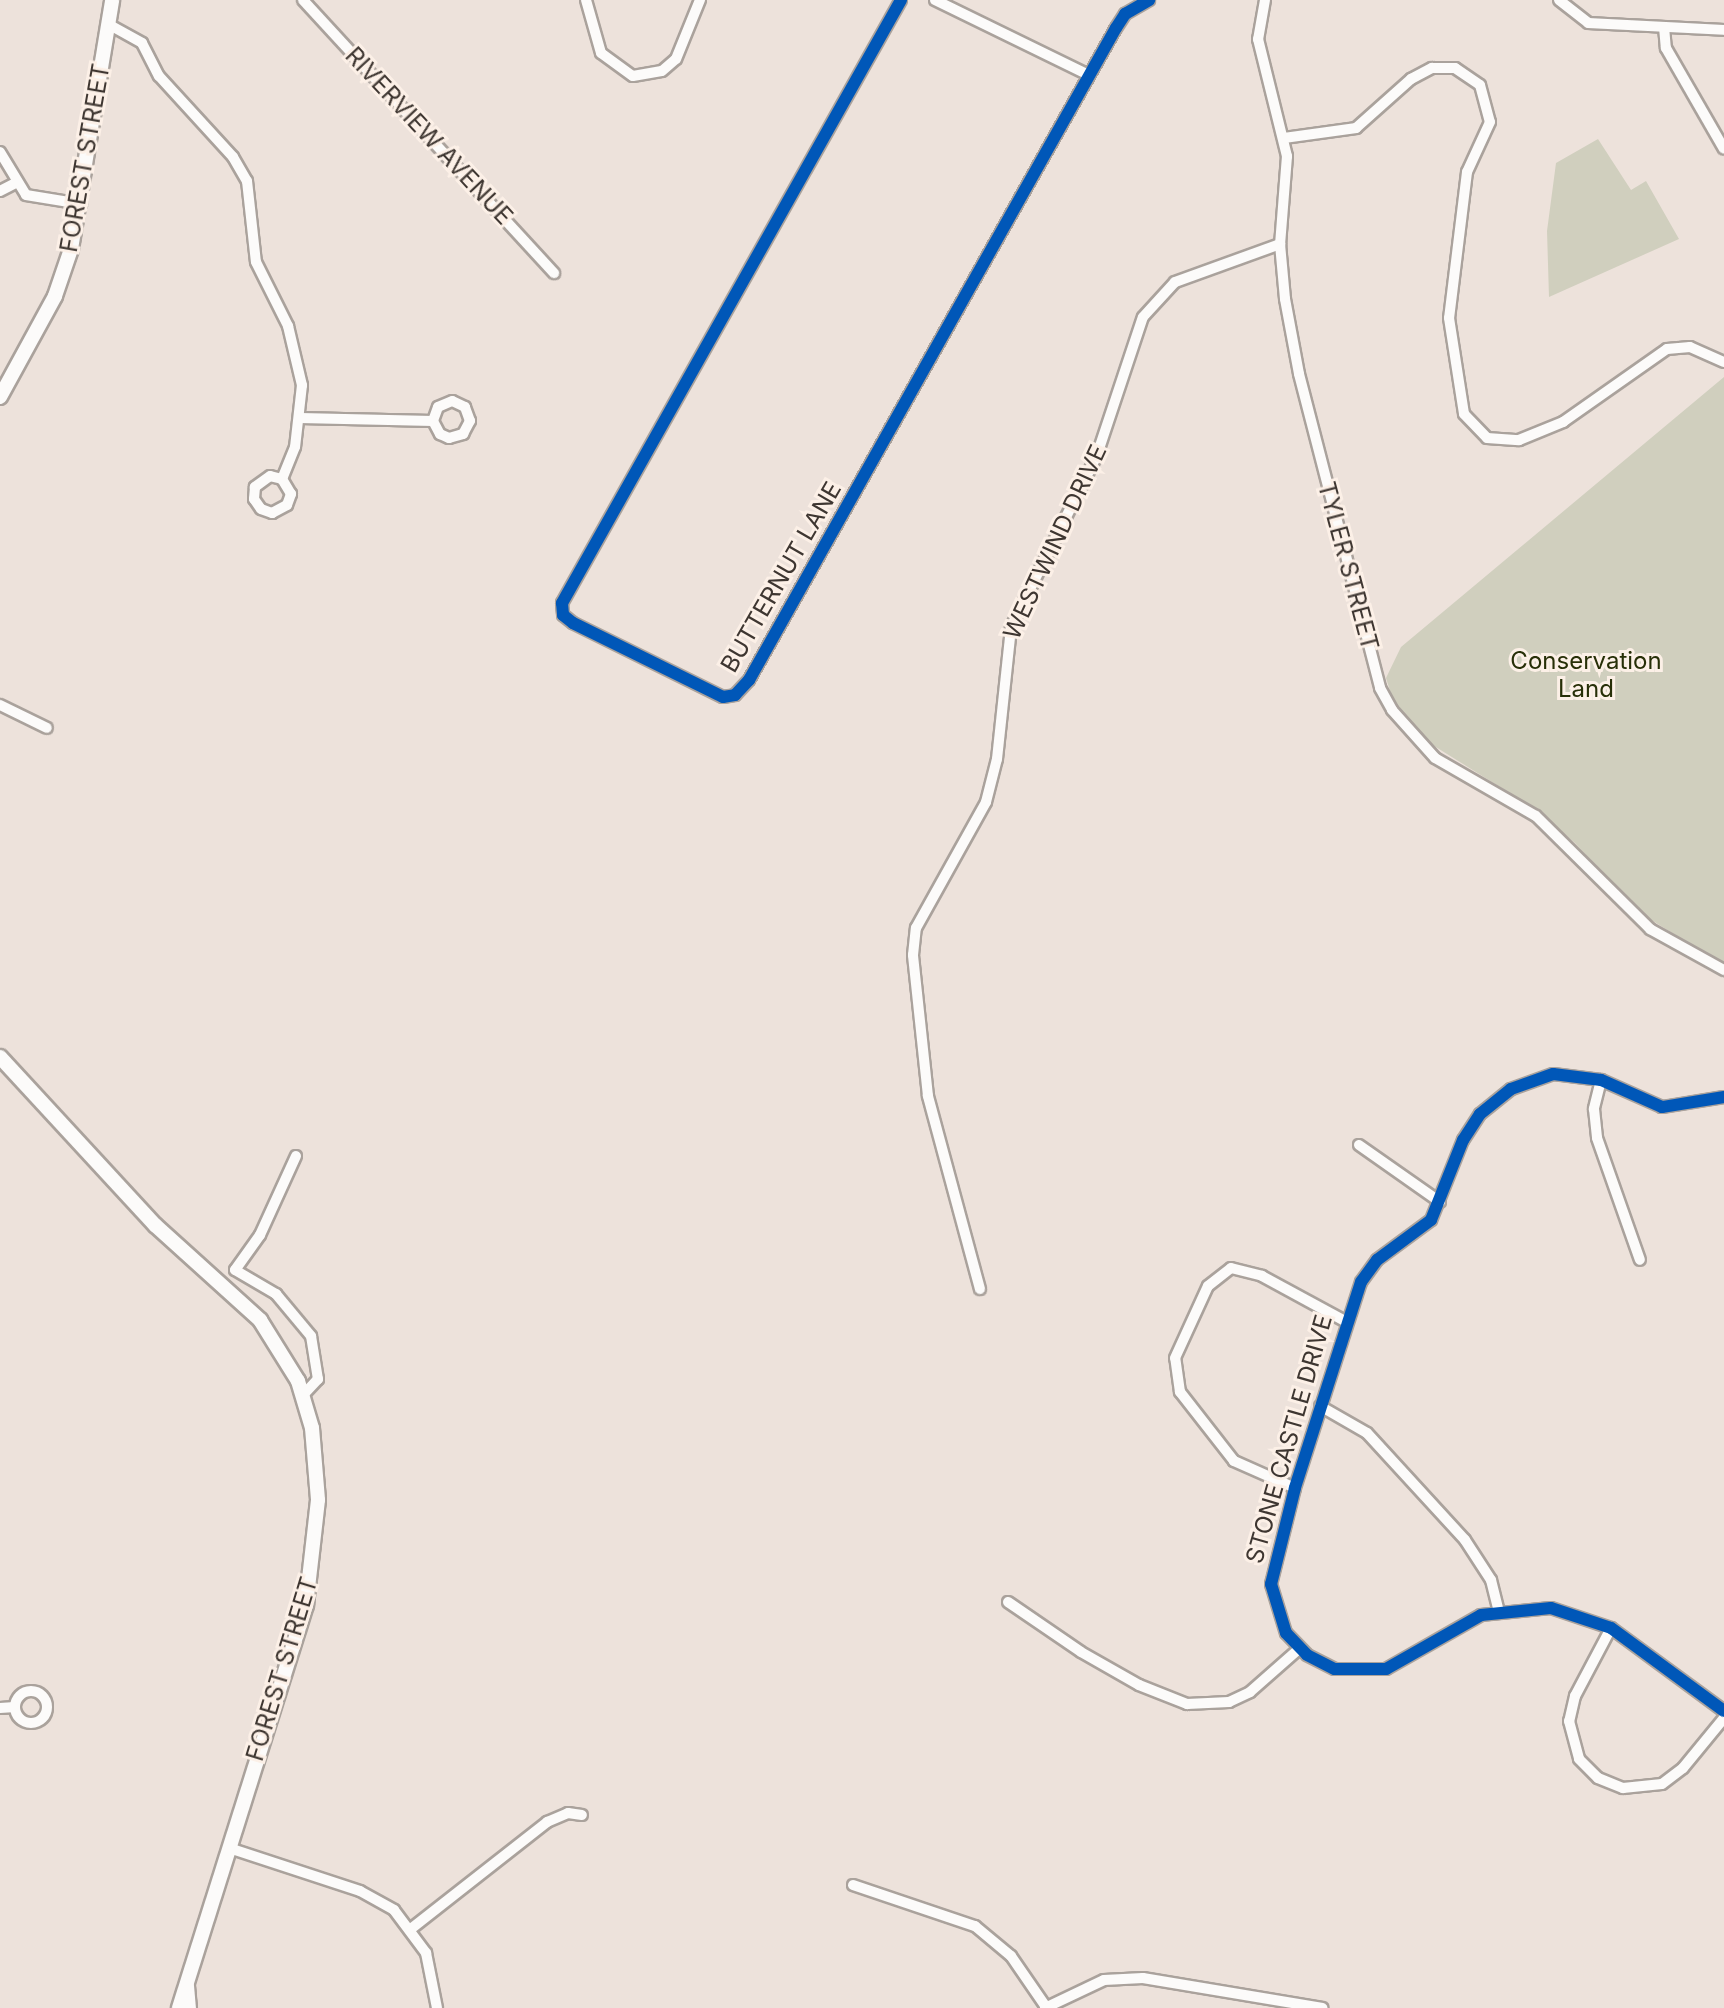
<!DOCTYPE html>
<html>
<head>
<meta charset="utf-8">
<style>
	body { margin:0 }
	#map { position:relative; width:1724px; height:2008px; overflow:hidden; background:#ede2db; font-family:Inter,sans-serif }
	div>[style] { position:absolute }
	.green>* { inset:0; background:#d0cfbe }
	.roads { filter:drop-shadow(2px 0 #aaa29c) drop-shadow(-2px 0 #aaa29c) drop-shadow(0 2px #aaa29c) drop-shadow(0 -2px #aaa29c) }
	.street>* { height:10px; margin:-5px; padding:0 5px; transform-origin:5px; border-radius:5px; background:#fcfbfa }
	.street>.ring { margin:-5px; padding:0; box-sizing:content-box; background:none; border:10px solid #fcfbfa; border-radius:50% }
	.secondary>* { height:14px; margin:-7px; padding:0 7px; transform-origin:7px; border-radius:7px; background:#fcfbfa }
	.cycleway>* { height:12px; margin:-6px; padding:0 6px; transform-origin:6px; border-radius:6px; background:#0057b8 }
	span { translate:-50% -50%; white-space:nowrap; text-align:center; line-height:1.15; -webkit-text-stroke:6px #fcf0e7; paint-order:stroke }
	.street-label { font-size:24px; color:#3e3631 }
	.park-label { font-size:24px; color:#272f07 }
</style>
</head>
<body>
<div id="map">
	<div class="green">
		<i style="clip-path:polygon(1598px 139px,1631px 190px,1646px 181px,1679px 239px,1549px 297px,1547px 231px,1556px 163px)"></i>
		<i style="clip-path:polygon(1724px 377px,1724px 965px,1640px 913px,1575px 843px,1532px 807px,1423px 739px,1392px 697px,1386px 678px,1401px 647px)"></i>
	</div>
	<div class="roads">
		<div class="street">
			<i style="left:303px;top:0;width:371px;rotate:47.4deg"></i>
			<i style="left:586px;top:0;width:55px;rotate:74.2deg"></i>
			<i style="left:601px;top:53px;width:39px;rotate:36deg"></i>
			<i style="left:633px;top:76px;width:29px;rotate:-10deg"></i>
			<i style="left:662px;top:71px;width:18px;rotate:-41deg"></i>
			<i style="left:676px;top:59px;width:64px;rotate:-67.9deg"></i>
			<i style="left:901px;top:0;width:692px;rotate:119.34deg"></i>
			<i style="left:562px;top:603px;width:12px;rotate:85deg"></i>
			<i style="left:563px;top:615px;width:13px;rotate:39deg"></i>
			<i style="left:573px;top:623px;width:167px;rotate:26.3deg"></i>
			<i style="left:723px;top:697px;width:12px;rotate:-9deg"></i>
			<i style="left:735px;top:695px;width:21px;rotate:-47deg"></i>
			<i style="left:749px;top:680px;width:748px;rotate:-60.63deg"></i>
			<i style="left:1116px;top:28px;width:17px;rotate:-57deg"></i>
			<i style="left:1125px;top:14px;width:28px;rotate:-30deg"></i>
			<i style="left:935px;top:0;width:171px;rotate:26deg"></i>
			<i style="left:1265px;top:0;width:40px;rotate:100deg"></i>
			<i style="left:1258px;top:39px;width:121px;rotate:76.1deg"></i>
			<i style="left:1287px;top:156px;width:88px;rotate:94.5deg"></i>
			<i style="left:1280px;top:244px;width:55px;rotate:84.8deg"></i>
			<i style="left:1285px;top:299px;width:76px;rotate:79.4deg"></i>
			<i style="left:1299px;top:374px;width:324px;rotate:75.5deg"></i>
			<i style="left:1380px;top:688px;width:25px;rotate:61deg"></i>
			<i style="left:1392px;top:710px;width:64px;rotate:48.1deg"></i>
			<i style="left:1435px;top:758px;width:116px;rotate:29.9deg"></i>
			<i style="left:1536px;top:816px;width:161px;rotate:44.7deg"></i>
			<i style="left:1650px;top:929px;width:85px;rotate:29deg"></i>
			<i style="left:1559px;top:0;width:37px;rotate:38deg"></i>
			<i style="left:1588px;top:23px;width:136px;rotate:2.9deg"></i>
			<i style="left:108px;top:24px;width:39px;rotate:29deg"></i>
			<i style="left:142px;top:43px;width:37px;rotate:63deg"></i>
			<i style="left:159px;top:76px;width:110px;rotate:47.6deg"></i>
			<i style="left:233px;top:157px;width:28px;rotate:60deg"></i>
			<i style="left:247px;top:181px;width:81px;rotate:83.7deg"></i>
			<i style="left:256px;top:262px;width:72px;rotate:63.4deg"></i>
			<i style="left:288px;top:326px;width:61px;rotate:76.7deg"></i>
			<i style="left:302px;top:385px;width:62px;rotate:96.4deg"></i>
			<i style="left:295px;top:447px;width:35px;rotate:112deg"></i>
			<i style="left:282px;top:479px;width:12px;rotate:-166deg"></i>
			<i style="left:270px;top:476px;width:19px;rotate:144deg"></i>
			<i style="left:255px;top:487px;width:12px;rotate:95deg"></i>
			<i style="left:254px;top:499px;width:12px;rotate:55deg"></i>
			<i style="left:261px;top:509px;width:12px;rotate:20deg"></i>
			<i style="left:272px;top:513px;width:17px;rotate:-28deg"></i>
			<i style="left:287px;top:505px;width:12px;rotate:-70deg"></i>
			<i style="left:291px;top:494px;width:17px;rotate:-121deg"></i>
			<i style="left:1664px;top:27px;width:21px;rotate:85deg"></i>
			<i style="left:1666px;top:48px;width:116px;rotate:60.1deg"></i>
			<i style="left:1284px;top:138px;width:73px;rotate:-7.9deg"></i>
			<i style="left:1356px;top:128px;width:74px;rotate:-41.7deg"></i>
			<i style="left:1411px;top:79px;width:24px;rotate:-28deg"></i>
			<i style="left:1432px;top:68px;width:23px"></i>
			<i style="left:1455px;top:68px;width:30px;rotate:34deg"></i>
			<i style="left:1480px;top:85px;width:38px;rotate:75deg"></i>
			<i style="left:1490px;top:122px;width:55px;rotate:114.7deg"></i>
			<i style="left:1467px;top:172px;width:147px;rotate:97deg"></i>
			<i style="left:1449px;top:318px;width:97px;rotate:81.1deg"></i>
			<i style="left:1464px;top:414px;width:33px;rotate:46deg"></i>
			<i style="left:1487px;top:438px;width:32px;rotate:4deg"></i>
			<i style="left:1519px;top:440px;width:48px;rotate:-22.2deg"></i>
			<i style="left:1563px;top:422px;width:127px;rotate:-35.1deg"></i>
			<i style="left:1667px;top:349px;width:23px;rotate:-5deg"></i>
			<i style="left:1690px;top:347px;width:37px;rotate:24deg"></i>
			<i style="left:0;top:152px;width:50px;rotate:58.8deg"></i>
			<i style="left:26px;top:195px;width:56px;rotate:9.3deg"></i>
			<i style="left:0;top:191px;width:18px;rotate:-27deg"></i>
			<i style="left:300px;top:418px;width:133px;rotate:1.3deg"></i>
			<i style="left:433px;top:421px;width:15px;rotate:62deg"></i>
			<i style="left:440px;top:434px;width:10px;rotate:24deg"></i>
			<i style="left:449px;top:438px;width:15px;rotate:-16deg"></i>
			<i style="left:463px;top:434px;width:15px;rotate:-62deg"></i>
			<i style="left:470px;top:421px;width:15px;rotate:-110deg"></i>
			<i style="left:465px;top:407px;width:14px;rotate:-155deg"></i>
			<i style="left:452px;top:401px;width:15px;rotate:157deg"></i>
			<i style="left:438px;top:407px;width:15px;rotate:110deg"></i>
			<i style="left:0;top:705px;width:52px;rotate:26.1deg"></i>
			<i style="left:1601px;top:1080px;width:30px;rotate:104deg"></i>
			<i style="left:1594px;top:1109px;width:29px;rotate:84deg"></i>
			<i style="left:1597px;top:1138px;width:129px;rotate:70.6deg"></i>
			<i style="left:1724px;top:1097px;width:63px;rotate:170.8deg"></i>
			<i style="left:1662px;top:1107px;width:67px;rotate:-156.1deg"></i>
			<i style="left:1601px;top:1080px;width:48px;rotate:-172.9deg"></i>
			<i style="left:1553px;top:1074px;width:45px;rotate:160.3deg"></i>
			<i style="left:1511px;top:1089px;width:40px;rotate:141deg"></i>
			<i style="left:1480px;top:1114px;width:31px;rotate:123deg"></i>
			<i style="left:1463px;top:1140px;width:86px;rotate:111.8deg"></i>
			<i style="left:1431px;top:1220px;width:67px;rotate:143.5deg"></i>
			<i style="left:1377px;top:1260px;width:27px;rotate:126deg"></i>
			<i style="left:1361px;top:1282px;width:216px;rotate:107.8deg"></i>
			<i style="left:1295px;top:1488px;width:99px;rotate:104deg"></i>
			<i style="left:1271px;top:1584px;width:51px;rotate:73deg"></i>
			<i style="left:1286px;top:1633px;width:30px;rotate:46deg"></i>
			<i style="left:1307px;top:1655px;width:31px;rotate:27deg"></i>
			<i style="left:1335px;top:1669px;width:51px"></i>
			<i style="left:1386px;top:1669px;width:109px;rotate:-29.6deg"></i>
			<i style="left:1481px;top:1615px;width:70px;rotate:-5.7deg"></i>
			<i style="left:1551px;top:1608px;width:63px;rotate:18.4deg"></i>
			<i style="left:1611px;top:1628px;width:140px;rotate:36.3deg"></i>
			<i style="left:1359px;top:1145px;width:99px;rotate:35.1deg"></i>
			<i style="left:296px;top:1156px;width:87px;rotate:114.5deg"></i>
			<i style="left:260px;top:1235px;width:43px;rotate:125.5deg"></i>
			<i style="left:235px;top:1270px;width:48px;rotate:30.3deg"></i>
			<i style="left:276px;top:1294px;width:55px;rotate:50.2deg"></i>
			<i style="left:311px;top:1336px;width:44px;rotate:80.8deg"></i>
			<i style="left:318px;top:1379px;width:22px;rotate:133deg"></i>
			<i style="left:980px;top:1289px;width:200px;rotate:-105.1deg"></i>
			<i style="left:928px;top:1096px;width:142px;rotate:-96.1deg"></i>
			<i style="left:913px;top:955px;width:27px;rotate:-84deg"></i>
			<i style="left:916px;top:928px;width:144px;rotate:-60.9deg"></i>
			<i style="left:986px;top:802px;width:44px;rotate:-75.7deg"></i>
			<i style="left:997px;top:759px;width:133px;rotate:-83.9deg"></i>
			<i style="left:1011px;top:627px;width:192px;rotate:-63.4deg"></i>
			<i style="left:1097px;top:455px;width:145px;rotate:-71.6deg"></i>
			<i style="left:1143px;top:317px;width:47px;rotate:-47.6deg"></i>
			<i style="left:1175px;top:282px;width:112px;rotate:-19.9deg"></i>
			<i style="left:1320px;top:1406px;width:54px;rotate:29.9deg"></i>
			<i style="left:1367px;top:1433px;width:145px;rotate:47.5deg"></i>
			<i style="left:1465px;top:1540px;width:48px;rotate:57deg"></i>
			<i style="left:1491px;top:1580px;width:32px;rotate:76deg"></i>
			<i style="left:1295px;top:1488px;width:67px;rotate:-156.1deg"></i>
			<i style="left:1234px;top:1461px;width:88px;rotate:-128deg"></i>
			<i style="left:1180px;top:1392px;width:34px;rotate:-98deg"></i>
			<i style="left:1175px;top:1358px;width:79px;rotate:-65.4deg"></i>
			<i style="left:1208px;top:1286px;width:29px;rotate:-38deg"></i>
			<i style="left:1231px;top:1268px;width:32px;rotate:14deg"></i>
			<i style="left:1262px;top:1276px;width:94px;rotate:28.5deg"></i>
			<i style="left:1008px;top:1602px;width:88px;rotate:34.4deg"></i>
			<i style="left:1081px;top:1652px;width:67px;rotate:29.6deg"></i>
			<i style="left:1139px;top:1685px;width:52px;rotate:21.6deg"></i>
			<i style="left:1187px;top:1704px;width:42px;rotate:-2.7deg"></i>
			<i style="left:1229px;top:1702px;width:23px;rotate:-25deg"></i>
			<i style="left:1250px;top:1692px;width:65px;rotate:-41.3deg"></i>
			<i style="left:1611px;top:1628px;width:77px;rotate:117.9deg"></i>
			<i style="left:1575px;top:1696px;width:26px;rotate:103deg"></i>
			<i style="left:1569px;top:1721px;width:39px;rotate:75deg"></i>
			<i style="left:1579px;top:1759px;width:27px;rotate:45deg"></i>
			<i style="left:1598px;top:1778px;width:27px;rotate:22deg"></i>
			<i style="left:1623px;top:1788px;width:39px;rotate:-6deg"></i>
			<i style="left:1662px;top:1784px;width:26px;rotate:-37deg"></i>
			<i style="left:1683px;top:1768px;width:65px;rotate:-50.6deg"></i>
			<i class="ring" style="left:15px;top:1691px;width:22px;height:22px"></i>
			<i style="left:0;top:1708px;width:15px;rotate:-4deg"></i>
			<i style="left:229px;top:1848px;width:138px;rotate:18.2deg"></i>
			<i style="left:360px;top:1891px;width:39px;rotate:29deg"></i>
			<i style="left:394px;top:1910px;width:54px;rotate:53.3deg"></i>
			<i style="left:426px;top:1953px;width:56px;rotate:78.7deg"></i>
			<i style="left:853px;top:1885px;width:129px;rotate:18.6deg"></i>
			<i style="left:975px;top:1926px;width:47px;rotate:39.8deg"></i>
			<i style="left:1011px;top:1956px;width:62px;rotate:55.5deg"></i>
			<i style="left:412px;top:1928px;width:172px;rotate:-38.1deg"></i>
			<i style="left:547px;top:1822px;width:23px;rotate:-23deg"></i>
			<i style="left:568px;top:1813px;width:14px;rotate:8deg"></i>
			<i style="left:189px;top:1986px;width:22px;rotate:85deg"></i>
			<i style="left:1045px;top:2008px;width:65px;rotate:-25.4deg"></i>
			<i style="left:1104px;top:1980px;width:39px;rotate:-3deg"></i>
			<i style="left:1143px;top:1978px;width:182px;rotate:9.5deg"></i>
		</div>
		<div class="secondary">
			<i style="left:0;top:397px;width:115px;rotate:-61.4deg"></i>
			<i style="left:55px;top:296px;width:50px;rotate:-71.2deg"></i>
			<i style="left:71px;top:249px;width:252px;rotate:-80.6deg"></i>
			<i style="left:0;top:1057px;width:229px;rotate:47.3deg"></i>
			<i style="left:155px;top:1225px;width:142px;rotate:42.1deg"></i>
			<i style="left:260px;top:1320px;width:72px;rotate:58.1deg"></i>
			<i style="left:298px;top:1381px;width:49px;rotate:73.4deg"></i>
			<i style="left:312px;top:1428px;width:72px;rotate:85.2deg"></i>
			<i style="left:318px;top:1500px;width:106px;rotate:96.5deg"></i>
			<i style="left:306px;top:1605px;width:423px;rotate:107.5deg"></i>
		</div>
	</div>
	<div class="cycleway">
		<i style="left:901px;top:0;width:692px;rotate:119.34deg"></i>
		<i style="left:562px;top:603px;width:12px;rotate:85deg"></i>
		<i style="left:563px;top:615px;width:13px;rotate:39deg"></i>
		<i style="left:573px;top:623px;width:167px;rotate:26.3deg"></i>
		<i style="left:723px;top:697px;width:12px;rotate:-9deg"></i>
		<i style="left:735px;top:695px;width:21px;rotate:-47deg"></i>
		<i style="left:749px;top:680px;width:748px;rotate:-60.63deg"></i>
		<i style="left:1116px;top:28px;width:17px;rotate:-57deg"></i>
		<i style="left:1125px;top:14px;width:28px;rotate:-30deg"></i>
		<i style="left:1724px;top:1097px;width:63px;rotate:170.8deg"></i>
		<i style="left:1662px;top:1107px;width:67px;rotate:-156.1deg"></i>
		<i style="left:1601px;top:1080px;width:48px;rotate:-172.9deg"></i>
		<i style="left:1553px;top:1074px;width:45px;rotate:160.3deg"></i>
		<i style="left:1511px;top:1089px;width:40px;rotate:141deg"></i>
		<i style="left:1480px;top:1114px;width:31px;rotate:123deg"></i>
		<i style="left:1463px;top:1140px;width:86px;rotate:111.8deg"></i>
		<i style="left:1431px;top:1220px;width:67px;rotate:143.5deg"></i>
		<i style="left:1377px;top:1260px;width:27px;rotate:126deg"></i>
		<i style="left:1361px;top:1282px;width:216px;rotate:107.8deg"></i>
		<i style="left:1295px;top:1488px;width:99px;rotate:104deg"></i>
		<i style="left:1271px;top:1584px;width:51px;rotate:73deg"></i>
		<i style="left:1286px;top:1633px;width:30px;rotate:46deg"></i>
		<i style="left:1307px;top:1655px;width:31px;rotate:27deg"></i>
		<i style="left:1335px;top:1669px;width:51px"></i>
		<i style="left:1386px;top:1669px;width:109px;rotate:-29.6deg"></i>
		<i style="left:1481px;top:1615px;width:70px;rotate:-5.7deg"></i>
		<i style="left:1551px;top:1608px;width:63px;rotate:18.4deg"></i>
		<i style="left:1611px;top:1628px;width:140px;rotate:36.3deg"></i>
	</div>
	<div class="street-label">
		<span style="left:429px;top:136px;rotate:47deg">RIVERVIEW AVENUE</span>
		<span style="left:85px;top:158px;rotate:-80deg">FOREST STREET</span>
		<span style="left:1055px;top:542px;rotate:-65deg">WESTWIND DRIVE</span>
		<span style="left:1348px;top:566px;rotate:75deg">TYLER STREET</span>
		<span style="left:781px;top:577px;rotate:-60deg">BUTTERNUT LANE</span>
		<span style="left:1289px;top:1439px;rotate:-74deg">STONE CASTLE DRIVE</span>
		<span style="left:282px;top:1669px;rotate:-73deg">FOREST STREET</span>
	</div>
	<div class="park-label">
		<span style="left:1586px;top:675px">Conservation<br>Land</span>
	</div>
</div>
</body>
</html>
